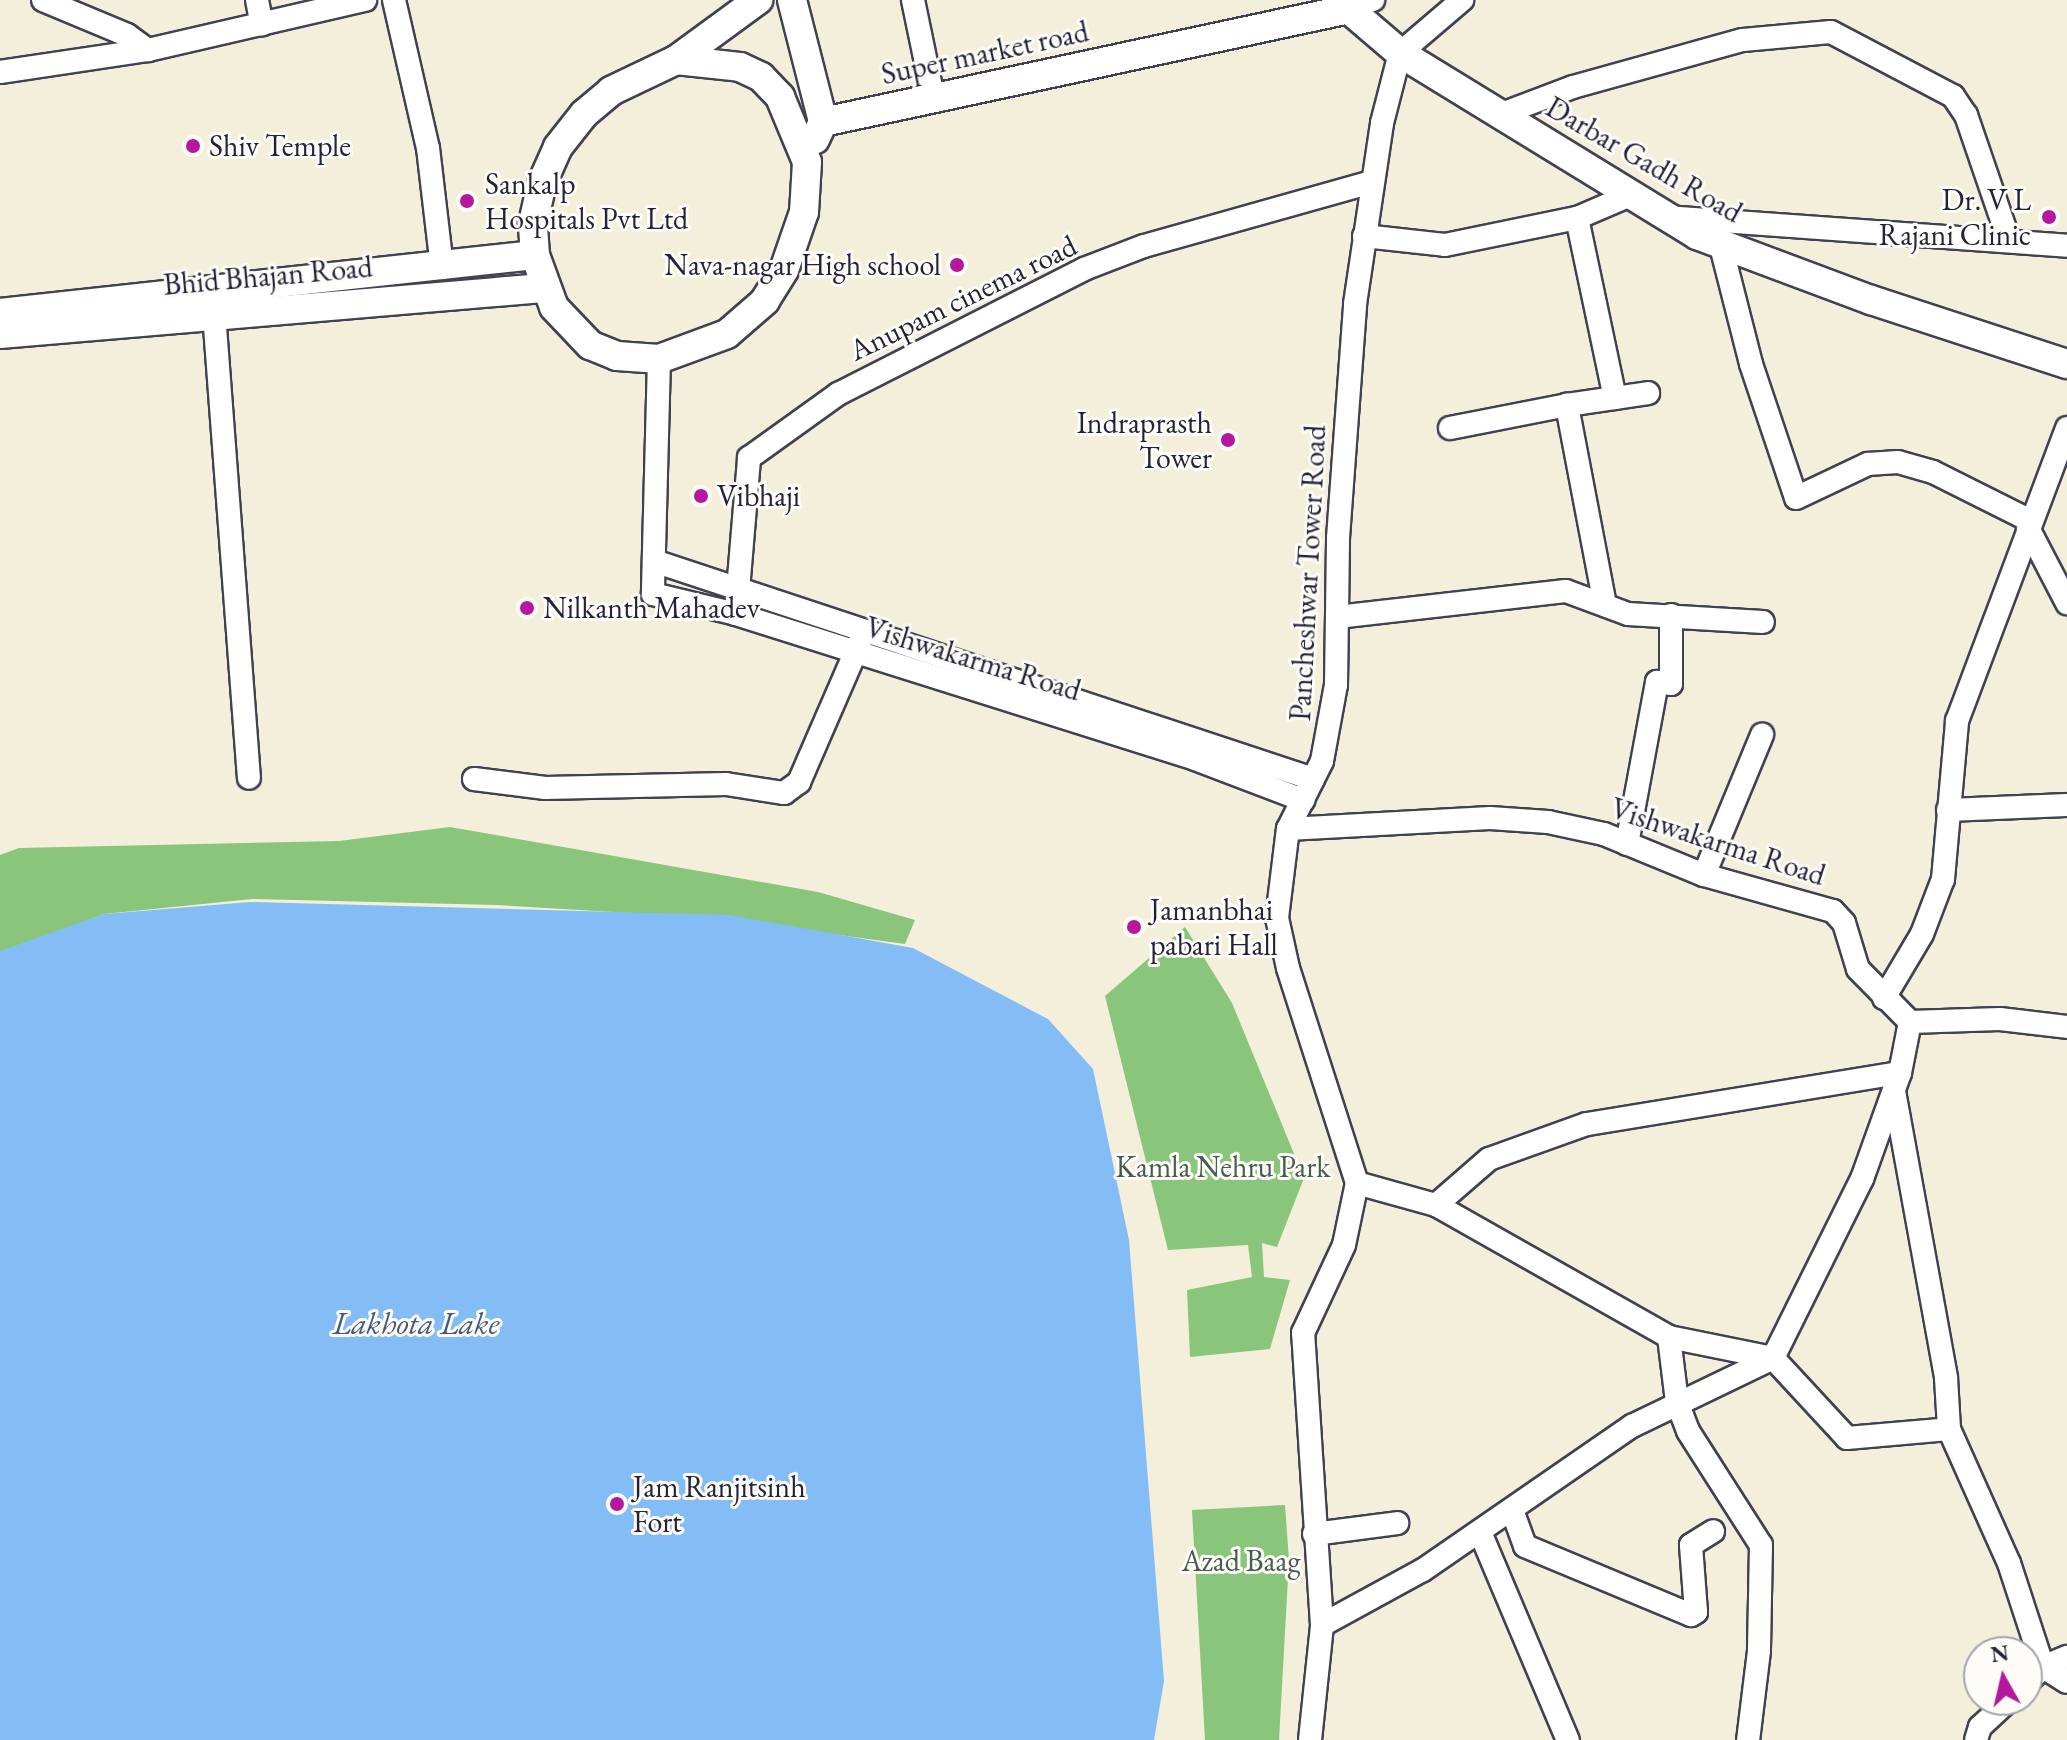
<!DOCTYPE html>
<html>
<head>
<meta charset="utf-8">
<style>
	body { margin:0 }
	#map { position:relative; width:2067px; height:1740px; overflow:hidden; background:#f3efdb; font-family:"EB Garamond",serif }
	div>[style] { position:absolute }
	.green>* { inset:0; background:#89c57b }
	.water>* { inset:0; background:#84bdf5 }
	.roads { filter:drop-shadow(2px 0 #414153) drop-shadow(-2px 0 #414153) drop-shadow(0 2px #414153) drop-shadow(0 -2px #414153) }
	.minor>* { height:22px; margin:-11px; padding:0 11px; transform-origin:11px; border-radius:11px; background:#fff }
	.major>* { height:28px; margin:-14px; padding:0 14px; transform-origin:14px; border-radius:14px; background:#fff }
	.dots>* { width:22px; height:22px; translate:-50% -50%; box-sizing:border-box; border:4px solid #fdfcf7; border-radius:50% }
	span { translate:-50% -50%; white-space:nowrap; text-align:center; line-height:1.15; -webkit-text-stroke:6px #fdfcf7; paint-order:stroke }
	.street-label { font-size:30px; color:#22223b }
	.poi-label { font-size:30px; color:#22223b }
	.left { translate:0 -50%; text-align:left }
	.right { translate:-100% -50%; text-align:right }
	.park-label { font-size:30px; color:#465b51 }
	.water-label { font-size:32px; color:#44587c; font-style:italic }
	.north { position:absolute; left:1963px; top:1636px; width:80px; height:80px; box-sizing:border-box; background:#fdfcf7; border:2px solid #a5a5ac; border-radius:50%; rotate:352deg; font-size:22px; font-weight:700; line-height:32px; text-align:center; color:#22223b }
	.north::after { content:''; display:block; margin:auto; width:28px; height:36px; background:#b5179e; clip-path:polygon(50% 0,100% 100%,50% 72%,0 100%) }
</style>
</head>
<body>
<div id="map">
	<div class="green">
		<i style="clip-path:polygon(450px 827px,818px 892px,915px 920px,905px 944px,714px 918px,497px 905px,252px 899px,104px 914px,0 953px,0 855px,19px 848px,339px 841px)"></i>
		<i style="clip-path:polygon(1185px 927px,1232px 1003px,1304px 1178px,1277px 1247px,1262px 1243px,1264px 1277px,1290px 1280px,1270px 1349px,1190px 1357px,1187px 1290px,1252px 1277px,1248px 1245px,1168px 1250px,1105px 996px)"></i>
		<i style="clip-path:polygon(1285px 1505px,1289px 1560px,1279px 1740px,1205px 1740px,1192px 1510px)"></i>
	</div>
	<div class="water">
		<i style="clip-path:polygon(250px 902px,730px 915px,913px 948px,1048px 1019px,1093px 1069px,1129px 1240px,1164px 1681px,1154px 1740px,0 1740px,0 951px,104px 914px)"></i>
	</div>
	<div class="roads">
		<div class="minor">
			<i style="left:43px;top:0;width:91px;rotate:22.6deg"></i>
			<i style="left:127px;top:35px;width:26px;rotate:36deg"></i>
			<i style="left:257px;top:0;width:25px;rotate:79deg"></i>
			<i style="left:394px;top:0;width:152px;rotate:77.1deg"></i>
			<i style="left:428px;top:148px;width:121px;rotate:83.3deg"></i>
			<i style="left:913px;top:0;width:103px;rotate:78.3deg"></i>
			<i style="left:1349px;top:9px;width:26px;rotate:-21deg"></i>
			<i style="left:0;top:72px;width:150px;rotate:-8.5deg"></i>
			<i style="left:148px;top:50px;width:223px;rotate:-13deg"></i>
			<i style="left:1499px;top:115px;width:79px;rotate:-20.7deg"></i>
			<i style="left:1573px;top:87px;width:176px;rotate:-15.5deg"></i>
			<i style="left:1743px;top:40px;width:88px;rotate:-5.2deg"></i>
			<i style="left:1831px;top:32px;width:138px;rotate:27.7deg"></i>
			<i style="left:1953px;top:96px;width:23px;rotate:56deg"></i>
			<i style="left:1966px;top:115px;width:130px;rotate:71.1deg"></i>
			<i style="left:1666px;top:217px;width:402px;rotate:4.1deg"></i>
			<i style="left:1577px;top:218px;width:184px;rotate:78.1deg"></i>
			<i style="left:1364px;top:236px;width:81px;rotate:6.3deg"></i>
			<i style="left:1445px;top:245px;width:135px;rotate:-11.6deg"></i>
			<i style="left:1577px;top:218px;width:56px;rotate:-23.3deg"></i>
			<i style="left:1721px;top:246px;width:122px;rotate:75.7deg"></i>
			<i style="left:1751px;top:364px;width:141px;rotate:71.4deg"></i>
			<i style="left:1796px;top:498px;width:80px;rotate:-25.3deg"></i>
			<i style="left:1868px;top:464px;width:30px;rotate:-4deg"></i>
			<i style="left:1898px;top:462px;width:36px;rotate:16deg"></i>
			<i style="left:1933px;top:472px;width:110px;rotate:26.6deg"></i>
			<i style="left:213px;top:300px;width:479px;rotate:85.7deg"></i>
			<i style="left:659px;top:359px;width:235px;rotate:91.5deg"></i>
			<i style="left:653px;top:594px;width:85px;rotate:13.5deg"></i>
			<i style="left:736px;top:614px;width:481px;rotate:17.5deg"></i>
			<i style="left:1195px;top:759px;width:116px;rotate:20.8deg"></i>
			<i style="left:1450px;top:428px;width:119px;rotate:-11.1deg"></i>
			<i style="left:2028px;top:528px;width:85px;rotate:62.5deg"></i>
			<i style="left:657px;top:562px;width:691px;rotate:18.3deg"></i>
			<i style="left:1605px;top:605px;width:204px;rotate:-100.8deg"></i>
			<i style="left:1567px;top:405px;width:82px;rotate:-8.4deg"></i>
			<i style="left:736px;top:614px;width:157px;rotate:-85.2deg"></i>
			<i style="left:749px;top:458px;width:110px;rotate:-35.7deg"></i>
			<i style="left:838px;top:394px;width:276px;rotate:-26.9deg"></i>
			<i style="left:1084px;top:269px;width:64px;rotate:-21deg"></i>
			<i style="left:1144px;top:246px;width:236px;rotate:-15.7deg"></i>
			<i style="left:1337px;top:617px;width:230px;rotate:-6.5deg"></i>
			<i style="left:1566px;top:591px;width:66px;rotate:20.4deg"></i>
			<i style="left:1628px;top:614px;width:135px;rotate:3.4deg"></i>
			<i style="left:474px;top:779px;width:72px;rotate:7.2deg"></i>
			<i style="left:545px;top:788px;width:181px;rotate:-1.3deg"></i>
			<i style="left:726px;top:784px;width:59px;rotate:8.8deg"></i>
			<i style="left:784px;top:793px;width:19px;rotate:-36deg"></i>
			<i style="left:799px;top:782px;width:153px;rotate:-66.5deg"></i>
			<i style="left:1948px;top:810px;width:119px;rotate:-2.4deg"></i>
			<i style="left:1288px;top:829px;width:202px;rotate:-3.1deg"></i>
			<i style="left:1490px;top:818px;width:58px;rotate:3.9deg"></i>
			<i style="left:1548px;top:822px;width:57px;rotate:12.1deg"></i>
			<i style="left:1604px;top:834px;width:108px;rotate:22.3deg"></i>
			<i style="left:1704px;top:875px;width:134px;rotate:15.6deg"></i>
			<i style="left:1833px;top:911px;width:16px;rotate:47deg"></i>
			<i style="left:1844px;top:923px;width:48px;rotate:73.1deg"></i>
			<i style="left:1858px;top:969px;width:74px;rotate:45.5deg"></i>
			<i style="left:1910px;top:1022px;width:90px;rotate:-1.9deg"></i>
			<i style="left:2000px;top:1019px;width:67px;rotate:6.8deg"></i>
			<i style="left:1627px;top:844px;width:165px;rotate:-79.5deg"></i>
			<i style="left:1657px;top:682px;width:14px;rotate:8deg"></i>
			<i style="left:1671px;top:684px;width:69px;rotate:-90deg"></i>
			<i style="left:1704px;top:875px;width:152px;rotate:-67.5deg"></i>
			<i style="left:1884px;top:998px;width:74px;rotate:-59.3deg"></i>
			<i style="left:1922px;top:934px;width:59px;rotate:-69.1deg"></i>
			<i style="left:1943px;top:879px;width:159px;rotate:-84.9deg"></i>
			<i style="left:1957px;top:721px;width:313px;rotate:-69.4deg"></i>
			<i style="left:1894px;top:1091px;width:292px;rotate:79.7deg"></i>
			<i style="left:1946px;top:1378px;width:51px;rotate:86.6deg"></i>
			<i style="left:1949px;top:1429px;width:147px;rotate:65.9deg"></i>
			<i style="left:2009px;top:1563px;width:109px;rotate:71.9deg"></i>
			<i style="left:2043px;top:1667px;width:28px;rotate:32deg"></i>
			<i style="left:1357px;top:1183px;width:82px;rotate:15.6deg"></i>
			<i style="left:1436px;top:1205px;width:268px;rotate:29.5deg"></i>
			<i style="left:1669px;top:1337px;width:106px;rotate:11.4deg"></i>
			<i style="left:1773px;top:1358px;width:200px;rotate:-63.6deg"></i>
			<i style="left:1862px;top:1179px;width:113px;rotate:-70.3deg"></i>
			<i style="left:1900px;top:1073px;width:52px;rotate:-78.9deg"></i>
			<i style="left:1436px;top:1205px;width:70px;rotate:-41deg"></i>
			<i style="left:1489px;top:1159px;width:104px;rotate:-19.7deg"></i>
			<i style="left:1587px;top:1124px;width:317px;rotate:-9.3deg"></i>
			<i style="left:1669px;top:1337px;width:65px;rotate:83deg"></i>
			<i style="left:1677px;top:1402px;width:31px;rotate:69deg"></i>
			<i style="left:1688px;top:1431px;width:135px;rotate:57.4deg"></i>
			<i style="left:1761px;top:1545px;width:106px;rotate:91.1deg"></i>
			<i style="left:1759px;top:1651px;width:90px;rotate:97deg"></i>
			<i style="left:1512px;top:1510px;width:38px;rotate:70deg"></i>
			<i style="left:1525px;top:1546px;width:180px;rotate:22.6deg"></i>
			<i style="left:1691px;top:1615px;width:6px;rotate:-31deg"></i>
			<i style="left:1696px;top:1612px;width:67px;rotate:-94.3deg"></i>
			<i style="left:1691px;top:1545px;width:26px;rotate:-32deg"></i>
			<i style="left:1480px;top:1532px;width:226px;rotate:67.1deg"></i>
			<i style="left:1314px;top:1534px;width:84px;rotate:-7.5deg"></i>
			<i style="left:1322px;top:1625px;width:115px;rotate:-28.6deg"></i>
			<i style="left:1423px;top:1570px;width:254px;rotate:-34.6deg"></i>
			<i style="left:1632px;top:1426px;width:157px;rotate:-25.7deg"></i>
			<i style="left:1773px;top:1358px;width:109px;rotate:47.2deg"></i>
			<i style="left:1847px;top:1438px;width:102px;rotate:-5deg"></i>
			<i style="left:2027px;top:1683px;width:23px;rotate:-45deg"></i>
			<i style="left:2043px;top:1667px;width:26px;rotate:-23deg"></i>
			<i style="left:1310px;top:1740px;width:116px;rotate:-84deg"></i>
			<i style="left:1322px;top:1625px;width:293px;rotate:-93.7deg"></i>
			<i style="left:1303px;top:1333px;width:97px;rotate:-65deg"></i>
			<i style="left:1344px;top:1245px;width:63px;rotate:-78.2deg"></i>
			<i style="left:1357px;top:1183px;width:226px;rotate:-107.8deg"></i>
			<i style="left:1288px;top:968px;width:51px;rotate:-102.4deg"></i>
			<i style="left:1277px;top:918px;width:90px;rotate:-83deg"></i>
			<i style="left:1288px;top:829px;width:76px;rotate:-63.4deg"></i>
			<i style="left:1322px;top:761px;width:77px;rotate:-79.6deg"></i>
			<i style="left:1336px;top:685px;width:147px;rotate:-89.2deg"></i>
			<i style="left:1338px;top:538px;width:235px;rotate:-85.8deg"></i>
			<i style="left:1355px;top:304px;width:183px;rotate:-81.5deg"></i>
			<i style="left:1382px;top:123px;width:72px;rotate:-75.6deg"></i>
			<i style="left:1400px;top:53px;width:82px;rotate:-40.5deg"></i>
			<i style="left:1976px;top:1740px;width:14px;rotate:-73deg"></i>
			<i style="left:1980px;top:1727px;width:40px;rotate:-43deg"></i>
		</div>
		<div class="major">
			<i style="left:792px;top:0;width:126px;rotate:75.7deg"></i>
			<i style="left:823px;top:122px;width:19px;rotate:115deg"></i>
			<i style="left:1338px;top:0;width:82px;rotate:40.5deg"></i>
			<i style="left:1400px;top:53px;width:348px;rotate:31.5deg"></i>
			<i style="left:1697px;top:235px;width:186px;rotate:20.5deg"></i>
			<i style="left:1871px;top:300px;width:206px;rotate:18.1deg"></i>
			<i style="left:676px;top:60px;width:64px;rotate:6.2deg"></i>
			<i style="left:740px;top:67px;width:23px;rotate:25deg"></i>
			<i style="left:761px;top:77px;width:28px;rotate:46deg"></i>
			<i style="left:780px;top:97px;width:70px;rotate:67.4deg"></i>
			<i style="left:807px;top:162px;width:50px;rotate:93.4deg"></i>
			<i style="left:804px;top:212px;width:61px;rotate:109deg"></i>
			<i style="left:784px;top:270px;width:36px;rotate:122deg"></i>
			<i style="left:765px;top:301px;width:50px;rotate:139deg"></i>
			<i style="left:727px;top:334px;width:72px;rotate:159.8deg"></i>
			<i style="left:659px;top:359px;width:42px;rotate:-175.9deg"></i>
			<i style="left:617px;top:356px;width:29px;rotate:-158deg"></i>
			<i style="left:590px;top:345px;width:52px;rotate:-133.5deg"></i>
			<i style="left:554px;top:307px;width:55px;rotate:-110.1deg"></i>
			<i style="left:535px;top:255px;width:32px;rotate:-94deg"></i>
			<i style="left:533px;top:223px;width:41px;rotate:-77.3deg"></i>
			<i style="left:542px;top:183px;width:39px;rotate:-66deg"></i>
			<i style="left:558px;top:147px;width:42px;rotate:-51.8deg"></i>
			<i style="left:584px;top:114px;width:35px;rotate:-40deg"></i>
			<i style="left:611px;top:91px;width:72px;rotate:-25.5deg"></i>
			<i style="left:676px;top:60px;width:102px;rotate:-36.2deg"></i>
			<i style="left:823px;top:122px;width:538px;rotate:-12.12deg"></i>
			<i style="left:0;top:313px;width:538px;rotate:-6.19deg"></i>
			<i style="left:0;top:334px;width:545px;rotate:-4.84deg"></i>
		</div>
	</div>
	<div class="dots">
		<i style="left:193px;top:146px;background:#b5179e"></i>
		<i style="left:467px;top:201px;background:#b5179e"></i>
		<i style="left:2049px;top:217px;background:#b5179e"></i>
		<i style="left:957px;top:265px;background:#b5179e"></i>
		<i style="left:1228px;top:440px;background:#b5179e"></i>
		<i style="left:701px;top:496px;background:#b5179e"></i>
		<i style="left:527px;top:608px;background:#b5179e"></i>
		<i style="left:1134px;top:927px;background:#b5179e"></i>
		<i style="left:617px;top:1504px;background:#b5179e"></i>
	</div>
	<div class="street-label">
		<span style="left:985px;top:53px;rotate:-12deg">Super market road</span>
		<span style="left:1644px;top:160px;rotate:30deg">Darbar Gadh Road</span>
		<span style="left:268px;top:276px;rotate:-5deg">Bhid Bhajan Road</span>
		<span style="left:963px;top:298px;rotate:-26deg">Anupam cinema road</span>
		<span style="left:1308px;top:573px;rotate:-87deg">Pancheshwar Tower Road</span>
		<span style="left:973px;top:659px;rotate:17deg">Vishwakarma Road</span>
		<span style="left:1718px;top:842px;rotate:18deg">Vishwakarma Road</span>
	</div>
	<div class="poi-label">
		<span class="left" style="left:209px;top:146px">Shiv Temple</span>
		<span class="left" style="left:485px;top:201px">Sankalp<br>Hospitals Pvt Ltd</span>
		<span class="right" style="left:2031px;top:217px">Dr. V L<br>Rajani Clinic</span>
		<span class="right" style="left:941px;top:265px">Nava-nagar High school</span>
		<span class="right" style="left:1212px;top:440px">Indraprasth<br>Tower</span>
		<span class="left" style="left:717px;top:496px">Vibhaji</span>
		<span class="left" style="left:543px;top:608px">Nilkanth Mahadev</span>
		<span class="left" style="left:1150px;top:927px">Jamanbhai<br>pabari Hall</span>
		<span class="left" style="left:633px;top:1504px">Jam Ranjitsinh<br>Fort</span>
	</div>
	<div class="park-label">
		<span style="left:1223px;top:1167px">Kamla Nehru Park</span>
		<span style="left:1241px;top:1561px">Azad Baag</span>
	</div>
	<div class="water-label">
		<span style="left:416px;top:1323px">Lakhota Lake</span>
	</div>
	<div class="north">N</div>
</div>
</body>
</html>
